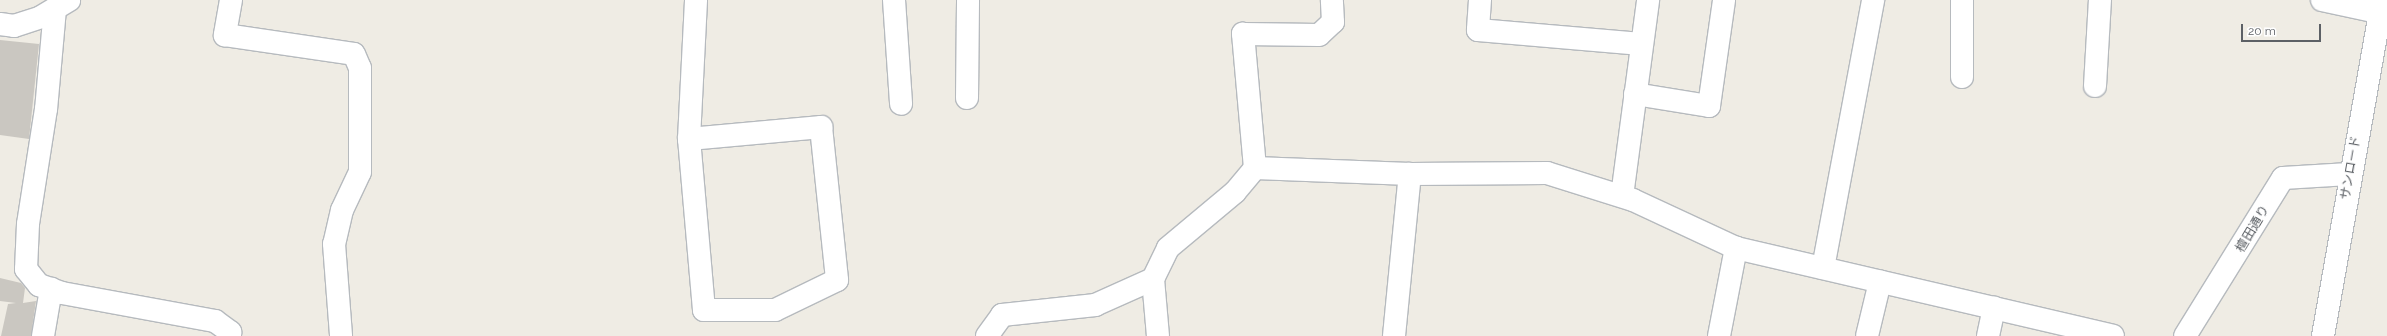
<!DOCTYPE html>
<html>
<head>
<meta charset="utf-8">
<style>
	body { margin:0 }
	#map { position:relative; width:2387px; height:336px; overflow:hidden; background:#efece4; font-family:Raleway,"Noto Sans JP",sans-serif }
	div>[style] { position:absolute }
	.building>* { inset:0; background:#cac7c1 }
	.roads { filter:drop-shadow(1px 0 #b6babe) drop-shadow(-1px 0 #b6babe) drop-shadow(0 1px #b6babe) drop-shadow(0 -1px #b6babe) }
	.minor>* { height:22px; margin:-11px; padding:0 11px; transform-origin:11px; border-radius:11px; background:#fff }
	span { translate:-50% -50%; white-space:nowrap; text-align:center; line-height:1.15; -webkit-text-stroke:3.5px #fff; paint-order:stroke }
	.street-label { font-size:13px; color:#5c6065 }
	.scale { position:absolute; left:2241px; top:24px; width:80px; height:18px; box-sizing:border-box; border:2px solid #5c6065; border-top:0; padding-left:5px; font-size:12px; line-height:14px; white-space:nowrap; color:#5c6065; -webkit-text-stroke:3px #fff; paint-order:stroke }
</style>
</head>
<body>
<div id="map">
	<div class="building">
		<i style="clip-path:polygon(0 40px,39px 44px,29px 139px,0 135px)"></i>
		<i style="clip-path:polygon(0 278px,21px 283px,25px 288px,23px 303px,36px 301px,31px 336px,1px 336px,8px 304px,16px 303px,0 301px)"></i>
	</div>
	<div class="roads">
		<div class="minor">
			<i style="left:231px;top:0;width:36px;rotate:100deg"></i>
			<i style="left:225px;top:35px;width:130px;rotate:8.4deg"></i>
			<i style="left:354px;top:54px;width:15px;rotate:67deg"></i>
			<i style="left:360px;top:68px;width:104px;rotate:90deg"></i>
			<i style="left:360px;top:172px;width:42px;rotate:115.3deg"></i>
			<i style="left:342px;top:210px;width:35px;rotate:103deg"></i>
			<i style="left:334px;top:244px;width:92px;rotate:85.6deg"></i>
			<i style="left:894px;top:0;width:104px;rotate:86.1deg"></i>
			<i style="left:1480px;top:0;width:30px;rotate:94deg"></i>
			<i style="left:1478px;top:30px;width:164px;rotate:4.9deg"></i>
			<i style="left:2322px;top:0;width:66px;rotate:12.2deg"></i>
			<i style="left:55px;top:9px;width:100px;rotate:95.1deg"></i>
			<i style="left:46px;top:109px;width:116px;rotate:98.9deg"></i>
			<i style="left:28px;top:224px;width:45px;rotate:92.5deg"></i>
			<i style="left:26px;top:269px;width:21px;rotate:51deg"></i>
			<i style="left:39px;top:285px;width:24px;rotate:19deg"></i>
			<i style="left:62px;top:293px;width:156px;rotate:10.4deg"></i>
			<i style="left:215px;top:321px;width:19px;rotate:36deg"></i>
			<i style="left:230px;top:332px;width:4px;rotate:90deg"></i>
			<i style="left:0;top:24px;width:14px;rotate:8deg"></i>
			<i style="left:14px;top:26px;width:28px;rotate:-18deg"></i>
			<i style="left:41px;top:17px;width:33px;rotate:-31deg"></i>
			<i style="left:1962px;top:77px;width:77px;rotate:-90deg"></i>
			<i style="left:2095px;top:86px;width:86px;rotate:-86.7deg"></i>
			<i style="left:1635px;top:94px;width:75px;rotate:9.2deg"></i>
			<i style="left:1709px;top:106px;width:107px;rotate:-81.9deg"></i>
			<i style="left:967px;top:98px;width:98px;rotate:-89.4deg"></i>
			<i style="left:689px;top:139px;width:133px;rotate:-5.2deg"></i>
			<i style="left:821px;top:127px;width:154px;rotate:84deg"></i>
			<i style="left:837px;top:280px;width:69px;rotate:154.2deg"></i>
			<i style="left:775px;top:310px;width:71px;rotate:180deg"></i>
			<i style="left:704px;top:310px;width:172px;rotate:-95deg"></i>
			<i style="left:689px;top:139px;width:139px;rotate:-87.1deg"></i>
			<i style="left:1255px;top:168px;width:135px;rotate:-95.1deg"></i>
			<i style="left:1243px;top:34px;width:76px;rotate:0.8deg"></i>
			<i style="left:1319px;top:35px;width:19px;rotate:-43deg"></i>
			<i style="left:1333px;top:22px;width:22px;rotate:-93deg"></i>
			<i style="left:1622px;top:196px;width:198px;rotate:-82.4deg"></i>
			<i style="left:1823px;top:268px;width:273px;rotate:-79.4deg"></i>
			<i style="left:1153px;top:279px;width:57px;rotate:85deg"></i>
			<i style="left:43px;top:336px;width:48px;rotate:-80.3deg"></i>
			<i style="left:987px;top:336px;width:26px;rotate:-54deg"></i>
			<i style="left:1002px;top:315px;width:94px;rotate:-6.1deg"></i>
			<i style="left:1095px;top:305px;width:64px;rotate:-24.1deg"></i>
			<i style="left:1153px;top:279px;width:34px;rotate:-64deg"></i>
			<i style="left:1168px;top:248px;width:87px;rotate:-39.9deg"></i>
			<i style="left:1235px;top:192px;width:31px;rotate:-50deg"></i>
			<i style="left:1255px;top:168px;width:155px;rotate:2.2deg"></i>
			<i style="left:1410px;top:174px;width:137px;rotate:-0.4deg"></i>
			<i style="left:1547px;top:173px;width:90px;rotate:17.4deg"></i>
			<i style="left:1633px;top:200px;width:114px;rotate:25deg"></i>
			<i style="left:1736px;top:248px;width:387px;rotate:13.1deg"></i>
			<i style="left:1394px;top:336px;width:163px;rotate:-84.4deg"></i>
			<i style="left:1719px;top:336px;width:90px;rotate:-79.1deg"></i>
			<i style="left:1867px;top:336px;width:56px;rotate:-76.5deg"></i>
			<i style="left:1988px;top:336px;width:29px;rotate:-78deg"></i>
			<i style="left:2185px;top:336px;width:186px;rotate:-58.2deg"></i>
			<i style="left:2283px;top:178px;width:66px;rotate:-3.5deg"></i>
			<i style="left:2323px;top:336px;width:341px;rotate:-80deg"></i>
		</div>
	</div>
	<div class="street-label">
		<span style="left:2351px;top:168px;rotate:-80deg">サンロード</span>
		<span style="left:2253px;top:229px;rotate:-59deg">檀田通り</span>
	</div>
	<div class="scale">20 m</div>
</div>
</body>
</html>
